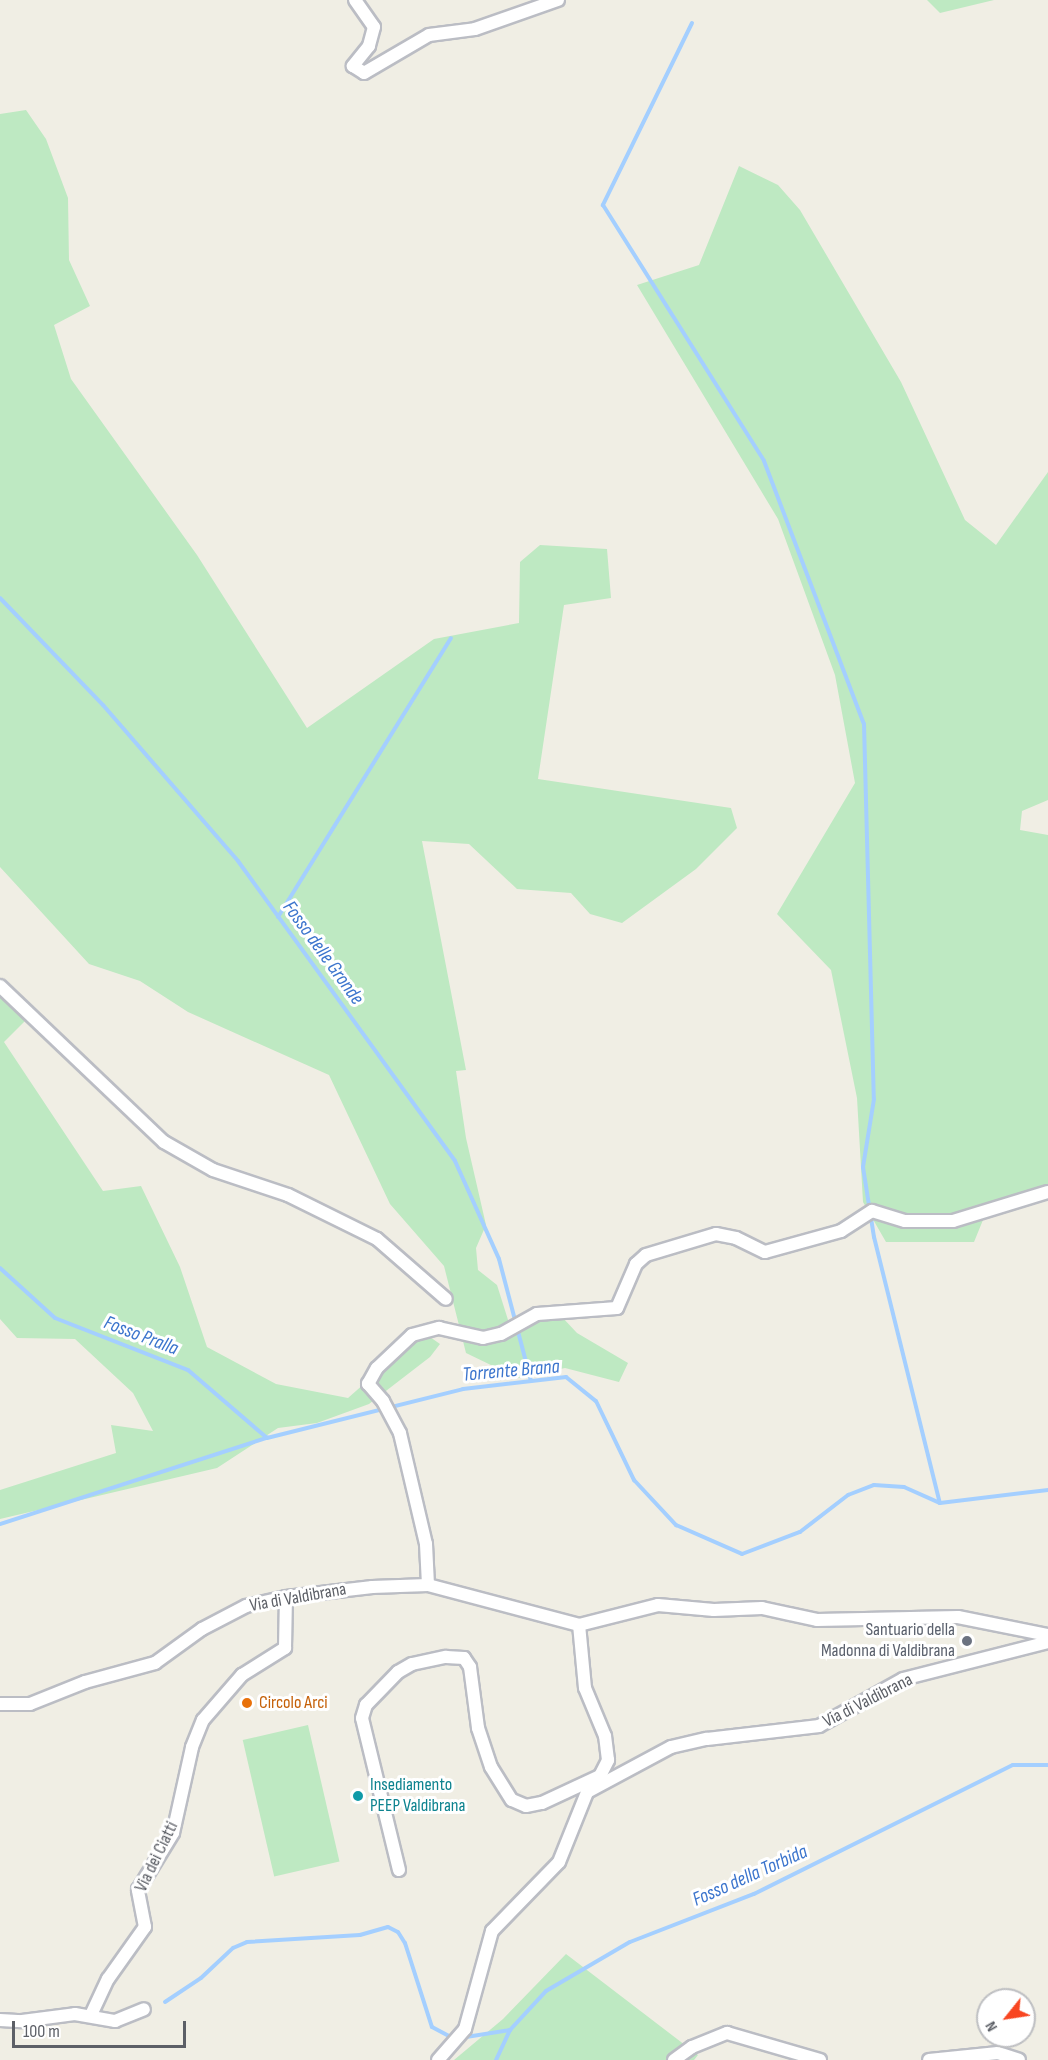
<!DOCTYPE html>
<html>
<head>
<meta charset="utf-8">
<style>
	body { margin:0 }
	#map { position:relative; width:1048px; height:2060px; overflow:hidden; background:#f0eee4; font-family:"Sofia Sans Condensed",sans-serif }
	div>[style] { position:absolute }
	.green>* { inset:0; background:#bee9c2; transform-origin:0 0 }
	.stream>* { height:4px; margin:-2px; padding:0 2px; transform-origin:2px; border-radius:2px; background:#a4cfff }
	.roads { filter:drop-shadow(2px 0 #bbbdc4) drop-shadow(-2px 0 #bbbdc4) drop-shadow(0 2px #bbbdc4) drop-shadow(0 -2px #bbbdc4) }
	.minor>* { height:12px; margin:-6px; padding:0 6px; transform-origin:6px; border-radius:6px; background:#fff }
	.dots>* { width:16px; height:16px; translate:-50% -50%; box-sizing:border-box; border:3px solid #fff; border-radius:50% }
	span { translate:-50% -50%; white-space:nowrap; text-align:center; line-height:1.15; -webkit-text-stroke:6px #fff; paint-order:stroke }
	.street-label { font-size:18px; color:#5c5f66 }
	.worship-label { font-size:18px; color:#5b616d }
	.right { translate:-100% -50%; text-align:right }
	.food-label { font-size:18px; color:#c56008 }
	.left { translate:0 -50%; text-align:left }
	.culture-label { font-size:18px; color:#0d838f }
	.water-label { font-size:20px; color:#3c75cd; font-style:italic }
	.north { position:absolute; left:976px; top:1988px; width:60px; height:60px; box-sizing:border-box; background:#fff; border:2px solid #bebfc2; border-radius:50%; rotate:240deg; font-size:16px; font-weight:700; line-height:24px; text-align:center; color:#5c5f66 }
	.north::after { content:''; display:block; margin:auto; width:21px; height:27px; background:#f84621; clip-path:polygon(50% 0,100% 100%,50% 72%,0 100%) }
	.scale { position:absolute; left:12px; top:2021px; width:174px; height:27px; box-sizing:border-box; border:3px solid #5c5f66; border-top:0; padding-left:8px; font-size:18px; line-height:21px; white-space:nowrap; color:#5c5f66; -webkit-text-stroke:4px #fff; paint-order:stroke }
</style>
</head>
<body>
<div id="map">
	<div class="green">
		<i style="clip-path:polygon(927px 0,994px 0,940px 13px)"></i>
		<i style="clip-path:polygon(26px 110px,46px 139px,68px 198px,69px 260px,90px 306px,54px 325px,71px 379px,197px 555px,307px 728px,434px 639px,519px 623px,520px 562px,540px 545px,607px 549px,611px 598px,564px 605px,538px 779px,731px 808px,737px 828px,696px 869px,622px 923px,590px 914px,571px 893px,517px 889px,469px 844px,422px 841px,466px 1070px,456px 1071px,466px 1138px,486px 1225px,476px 1248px,478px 1270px,497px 1285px,509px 1323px,562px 1317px,577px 1333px,628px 1363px,619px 1382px,565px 1368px,518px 1378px,466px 1353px,444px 1266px,390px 1204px,329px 1075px,188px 1012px,140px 981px,89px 964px,0 867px,0 114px)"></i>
		<i style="clip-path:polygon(739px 166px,778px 185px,800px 210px,901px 382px,965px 520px,996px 545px,1048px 472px,1048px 800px,1022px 811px,1020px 830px,1048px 835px,1048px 1188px,997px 1205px,983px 1220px,974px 1242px,886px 1242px,863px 1202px,857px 1098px,831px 970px,777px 914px,855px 783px,835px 675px,778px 519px,637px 285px,699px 265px)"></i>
		<i style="clip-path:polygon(0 996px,25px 1021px,4px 1042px,103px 1191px,141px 1186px,180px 1267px,207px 1347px,276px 1384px,348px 1398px,408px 1345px,430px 1337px,440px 1344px,430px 1357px,369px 1404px,317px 1423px,278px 1428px,217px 1468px,0 1519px,0 1490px,116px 1453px,111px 1425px,153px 1431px,133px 1393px,75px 1339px,17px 1338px,0 1319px)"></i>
		<i style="left:308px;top:1725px;width:140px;height:67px;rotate:77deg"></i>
		<i style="clip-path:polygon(566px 1954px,698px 2055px,694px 2060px,454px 2060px,503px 2019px)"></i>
	</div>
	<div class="stream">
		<i style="left:692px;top:23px;width:203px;rotate:116.1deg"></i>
		<i style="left:603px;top:205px;width:302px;rotate:57.8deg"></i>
		<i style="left:764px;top:461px;width:281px;rotate:69.2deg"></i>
		<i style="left:864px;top:724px;width:375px;rotate:88.5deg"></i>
		<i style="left:874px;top:1099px;width:69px;rotate:99.2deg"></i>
		<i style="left:863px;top:1167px;width:71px;rotate:81.1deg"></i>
		<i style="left:874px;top:1237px;width:274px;rotate:76.1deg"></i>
		<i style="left:0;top:598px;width:149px;rotate:46.1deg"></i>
		<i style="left:103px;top:705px;width:206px;rotate:49.1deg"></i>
		<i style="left:238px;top:861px;width:370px;rotate:54.1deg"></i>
		<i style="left:455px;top:1161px;width:107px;rotate:65.8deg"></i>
		<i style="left:499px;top:1259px;width:126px;rotate:75.3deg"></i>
		<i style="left:278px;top:917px;width:328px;rotate:-58.2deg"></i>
		<i style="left:0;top:1268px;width:74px;rotate:42.3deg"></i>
		<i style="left:55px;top:1318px;width:143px;rotate:21.4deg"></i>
		<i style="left:188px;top:1370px;width:104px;rotate:40.7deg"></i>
		<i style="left:0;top:1524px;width:281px;rotate:-17.9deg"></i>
		<i style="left:267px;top:1438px;width:202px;rotate:-14deg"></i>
		<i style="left:463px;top:1389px;width:104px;rotate:-6.6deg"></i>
		<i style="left:566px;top:1377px;width:38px;rotate:39deg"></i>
		<i style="left:596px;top:1401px;width:88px;rotate:64.3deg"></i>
		<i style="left:634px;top:1480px;width:62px;rotate:47deg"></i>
		<i style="left:676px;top:1525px;width:72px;rotate:23.7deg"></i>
		<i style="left:742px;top:1554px;width:62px;rotate:-20.8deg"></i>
		<i style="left:800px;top:1532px;width:61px;rotate:-37.6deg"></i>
		<i style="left:848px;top:1495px;width:28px;rotate:-21deg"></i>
		<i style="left:874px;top:1485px;width:30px;rotate:4deg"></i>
		<i style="left:904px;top:1487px;width:39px;rotate:24deg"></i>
		<i style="left:940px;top:1503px;width:109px;rotate:-6.9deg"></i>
		<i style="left:165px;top:2002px;width:43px;rotate:-33.7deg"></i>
		<i style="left:201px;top:1978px;width:44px;rotate:-43.2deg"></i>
		<i style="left:233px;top:1948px;width:15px;rotate:-23deg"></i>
		<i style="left:247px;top:1942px;width:113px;rotate:-3.5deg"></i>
		<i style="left:360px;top:1935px;width:29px;rotate:-16deg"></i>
		<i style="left:388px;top:1927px;width:11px;rotate:27deg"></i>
		<i style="left:398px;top:1932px;width:13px;rotate:58deg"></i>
		<i style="left:405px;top:1943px;width:88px;rotate:72.2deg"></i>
		<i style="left:432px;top:2027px;width:24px;rotate:28deg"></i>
		<i style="left:460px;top:2038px;width:51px;rotate:-9.1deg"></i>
		<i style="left:496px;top:2060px;width:33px;rotate:-65deg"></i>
		<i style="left:510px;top:2030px;width:53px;rotate:-47.3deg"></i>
		<i style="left:546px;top:1991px;width:97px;rotate:-30.3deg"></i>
		<i style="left:630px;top:1942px;width:133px;rotate:-21.2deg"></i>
		<i style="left:754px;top:1894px;width:289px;rotate:-26.5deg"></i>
		<i style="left:1013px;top:1765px;width:35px"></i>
	</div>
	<div class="roads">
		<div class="minor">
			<i style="left:355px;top:0;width:33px;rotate:55deg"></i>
			<i style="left:374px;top:27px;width:20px;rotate:105deg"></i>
			<i style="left:369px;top:46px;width:26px;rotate:129deg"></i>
			<i style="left:353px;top:66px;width:13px;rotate:32deg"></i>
			<i style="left:364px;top:73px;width:75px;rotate:-30.3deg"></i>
			<i style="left:429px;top:35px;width:46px;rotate:-7.4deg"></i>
			<i style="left:475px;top:29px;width:88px;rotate:-19.3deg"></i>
			<i style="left:0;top:986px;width:226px;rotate:43.6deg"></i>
			<i style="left:164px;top:1142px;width:56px;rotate:29.7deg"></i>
			<i style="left:213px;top:1170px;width:79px;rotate:18.4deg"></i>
			<i style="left:288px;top:1195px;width:99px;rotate:26.3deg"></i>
			<i style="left:377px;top:1239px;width:91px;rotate:41deg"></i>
			<i style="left:428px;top:1585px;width:41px;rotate:-92.8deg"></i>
			<i style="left:426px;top:1544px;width:114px;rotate:-103.2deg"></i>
			<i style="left:400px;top:1433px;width:36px;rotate:-118deg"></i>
			<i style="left:383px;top:1401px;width:23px;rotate:-131deg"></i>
			<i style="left:368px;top:1384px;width:18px;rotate:-61deg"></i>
			<i style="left:377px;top:1368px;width:48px;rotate:-43.3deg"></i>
			<i style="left:412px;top:1335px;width:28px;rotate:-15deg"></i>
			<i style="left:439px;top:1328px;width:45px;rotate:12.8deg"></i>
			<i style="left:483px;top:1338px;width:18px;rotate:-13deg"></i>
			<i style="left:501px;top:1334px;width:41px;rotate:-29.1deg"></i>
			<i style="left:537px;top:1314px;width:80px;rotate:-4.3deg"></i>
			<i style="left:617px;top:1308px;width:48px;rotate:-66.6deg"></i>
			<i style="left:636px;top:1264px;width:13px;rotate:-42deg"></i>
			<i style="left:646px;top:1255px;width:73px;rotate:-16.7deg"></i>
			<i style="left:716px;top:1234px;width:20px;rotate:11deg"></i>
			<i style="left:736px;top:1238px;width:32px;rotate:26deg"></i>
			<i style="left:765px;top:1252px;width:79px;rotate:-15.4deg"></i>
			<i style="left:841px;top:1231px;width:37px;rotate:-33deg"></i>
			<i style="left:872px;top:1211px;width:34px;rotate:17deg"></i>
			<i style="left:905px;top:1221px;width:48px"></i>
			<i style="left:953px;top:1221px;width:99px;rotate:-17deg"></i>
			<i style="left:0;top:1704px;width:30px"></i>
			<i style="left:30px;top:1704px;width:59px;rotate:-21.8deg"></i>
			<i style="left:85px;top:1682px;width:73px;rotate:-15.2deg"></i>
			<i style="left:155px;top:1663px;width:58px;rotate:-35.9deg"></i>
			<i style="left:202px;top:1629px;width:50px;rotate:-27.6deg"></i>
			<i style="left:246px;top:1606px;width:41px;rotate:-12.7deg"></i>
			<i style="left:286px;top:1597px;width:87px;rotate:-6.6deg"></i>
			<i style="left:372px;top:1587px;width:56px;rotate:-2deg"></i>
			<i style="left:428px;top:1585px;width:156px;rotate:14.8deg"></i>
			<i style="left:579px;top:1625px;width:81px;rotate:-14.2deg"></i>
			<i style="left:658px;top:1605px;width:56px;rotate:5.1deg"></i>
			<i style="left:714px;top:1610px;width:48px;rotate:-2.4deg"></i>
			<i style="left:762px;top:1608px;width:56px;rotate:12.3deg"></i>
			<i style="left:817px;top:1620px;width:141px;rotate:-1.2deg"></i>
			<i style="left:958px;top:1617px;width:92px;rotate:11.3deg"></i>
			<i style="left:589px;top:1791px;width:93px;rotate:-28.2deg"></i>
			<i style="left:671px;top:1747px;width:37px;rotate:-13deg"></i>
			<i style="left:707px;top:1739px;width:113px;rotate:-6.6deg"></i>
			<i style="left:819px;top:1726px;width:96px;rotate:-29.2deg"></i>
			<i style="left:903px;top:1679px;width:150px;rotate:-14.3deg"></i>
			<i style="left:399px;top:1870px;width:156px;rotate:-103.7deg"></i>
			<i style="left:362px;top:1718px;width:14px;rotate:-73deg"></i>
			<i style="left:366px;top:1705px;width:46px;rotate:-45.9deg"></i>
			<i style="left:398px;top:1672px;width:16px;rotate:-30deg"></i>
			<i style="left:412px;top:1664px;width:35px;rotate:-12deg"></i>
			<i style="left:446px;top:1657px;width:18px;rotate:3deg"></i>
			<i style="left:464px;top:1658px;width:11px;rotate:56deg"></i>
			<i style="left:470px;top:1667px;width:62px;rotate:82.5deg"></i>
			<i style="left:478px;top:1728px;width:41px;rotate:71.6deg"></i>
			<i style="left:491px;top:1767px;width:39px;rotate:58deg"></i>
			<i style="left:512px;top:1800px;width:15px;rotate:23deg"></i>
			<i style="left:526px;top:1806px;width:16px;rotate:-11deg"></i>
			<i style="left:542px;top:1803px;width:64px;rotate:-25deg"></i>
			<i style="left:600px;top:1776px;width:18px;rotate:-63deg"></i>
			<i style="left:608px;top:1760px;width:24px;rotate:-97deg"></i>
			<i style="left:605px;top:1736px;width:52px;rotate:-112.6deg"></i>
			<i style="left:585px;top:1688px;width:63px;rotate:-95.4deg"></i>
			<i style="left:91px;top:2015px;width:40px;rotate:-65deg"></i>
			<i style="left:108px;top:1979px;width:64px;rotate:-54.6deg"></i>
			<i style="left:145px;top:1927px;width:38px;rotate:-101deg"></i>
			<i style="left:138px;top:1890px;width:67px;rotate:-58.4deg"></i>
			<i style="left:173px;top:1833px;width:88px;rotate:-77.5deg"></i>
			<i style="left:192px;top:1747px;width:29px;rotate:-68deg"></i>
			<i style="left:203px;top:1720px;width:60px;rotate:-49.1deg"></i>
			<i style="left:242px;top:1675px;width:51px;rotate:-32.1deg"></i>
			<i style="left:285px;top:1648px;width:51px;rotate:-88.9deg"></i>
			<i style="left:0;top:2020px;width:22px;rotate:3deg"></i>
			<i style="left:22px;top:2021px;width:53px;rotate:-7.5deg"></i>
			<i style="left:75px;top:2014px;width:41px;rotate:9.9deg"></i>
			<i style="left:115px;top:2021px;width:31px;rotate:-22deg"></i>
			<i style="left:438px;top:2060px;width:41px;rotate:-48.9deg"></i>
			<i style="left:465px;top:2029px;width:102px;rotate:-74.6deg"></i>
			<i style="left:492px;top:1931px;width:96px;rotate:-45.8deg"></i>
			<i style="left:559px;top:1862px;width:83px;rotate:-68.1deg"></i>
			<i style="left:674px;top:2060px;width:22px;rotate:-36deg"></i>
			<i style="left:692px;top:2047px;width:38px;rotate:-22deg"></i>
			<i style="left:727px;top:2033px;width:97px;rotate:16.2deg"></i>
			<i style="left:929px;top:2060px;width:69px;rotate:-5.8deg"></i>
			<i style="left:998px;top:2053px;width:22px;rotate:18deg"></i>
		</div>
	</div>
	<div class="dots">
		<i style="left:967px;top:1641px;background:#6b7280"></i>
		<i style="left:247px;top:1703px;background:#e8710a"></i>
		<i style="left:358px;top:1796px;background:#0f9aa8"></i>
	</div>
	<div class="street-label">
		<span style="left:298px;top:1598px;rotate:-10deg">Via di Valdibrana</span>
		<span style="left:868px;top:1701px;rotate:-27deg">Via di Valdibrana</span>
		<span style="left:157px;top:1857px;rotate:-64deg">Via dei Ciatti</span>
	</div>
	<div class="worship-label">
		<span class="right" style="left:955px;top:1641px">Santuario della<br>Madonna di Valdibrana</span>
	</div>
	<div class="food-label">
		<span class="left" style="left:259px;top:1703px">Circolo Arci</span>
	</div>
	<div class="culture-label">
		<span class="left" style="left:370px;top:1796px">Insediamento<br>PEEP Valdibrana</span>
	</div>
	<div class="water-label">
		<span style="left:323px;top:953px;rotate:54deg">Fosso delle Gronde</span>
		<span style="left:141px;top:1336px;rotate:21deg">Fosso Pralla</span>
		<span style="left:511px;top:1371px;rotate:-5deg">Torrente Brana</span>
		<span style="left:750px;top:1876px;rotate:-24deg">Fosso della Torbida</span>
	</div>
	<div class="north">N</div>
	<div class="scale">100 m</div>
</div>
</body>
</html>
